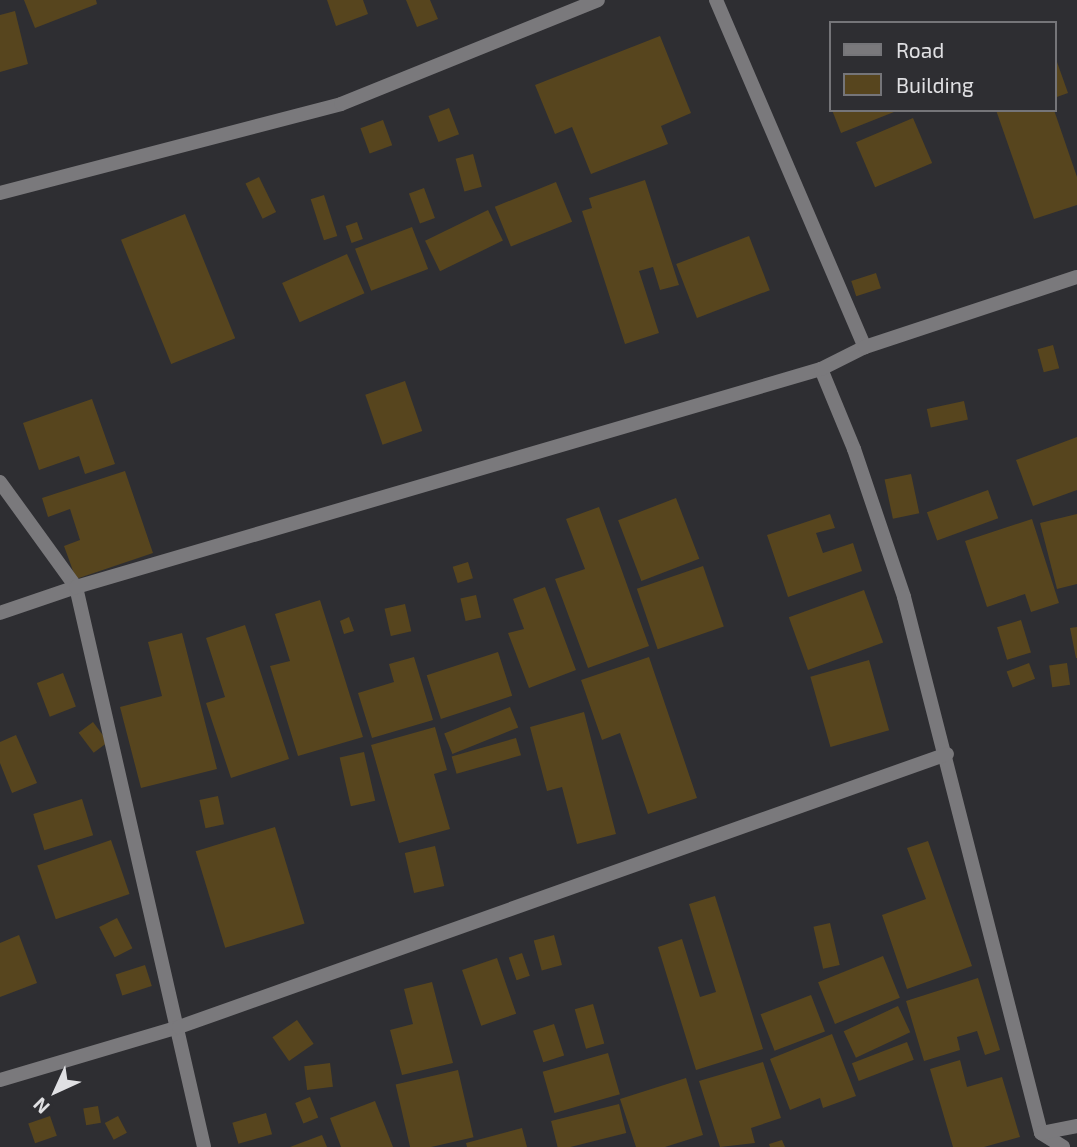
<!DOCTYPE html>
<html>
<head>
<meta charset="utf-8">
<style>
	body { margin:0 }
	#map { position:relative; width:1077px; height:1147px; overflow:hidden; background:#2e2e32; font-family:"Exo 2",sans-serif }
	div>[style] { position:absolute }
	.building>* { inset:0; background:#57451e; transform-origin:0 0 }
	.minor>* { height:14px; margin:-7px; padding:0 7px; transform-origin:7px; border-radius:7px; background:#7a797c }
	.tertiary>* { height:14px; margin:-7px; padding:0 7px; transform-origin:7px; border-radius:7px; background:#7a797c }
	span { translate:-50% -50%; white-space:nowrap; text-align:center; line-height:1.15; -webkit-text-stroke:5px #2e2e32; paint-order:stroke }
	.legend { position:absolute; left:829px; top:21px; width:228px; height:91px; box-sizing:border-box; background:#2e2e32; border:2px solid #757579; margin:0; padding:9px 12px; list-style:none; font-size:21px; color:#e0e0e3 }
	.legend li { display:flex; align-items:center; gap:14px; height:35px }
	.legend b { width:35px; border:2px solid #757579 }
	.north { position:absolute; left:21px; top:1056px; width:70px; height:70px; -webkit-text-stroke:5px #2e2e32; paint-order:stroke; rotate:225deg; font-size:19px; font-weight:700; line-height:28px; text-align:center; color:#e0e0e3 }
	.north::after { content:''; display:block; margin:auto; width:24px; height:32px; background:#e0e0e3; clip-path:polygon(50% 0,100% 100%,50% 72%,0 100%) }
</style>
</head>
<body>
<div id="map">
	<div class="building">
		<i style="clip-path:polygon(24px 0,96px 0,97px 4px,35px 28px)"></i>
		<i style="clip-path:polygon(327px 0,363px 0,368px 14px,336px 26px)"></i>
		<i style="clip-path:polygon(406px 0,430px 0,438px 19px,417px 27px)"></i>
		<i style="clip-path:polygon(15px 11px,28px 64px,0 72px,0 15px)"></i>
		<i style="clip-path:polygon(660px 36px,691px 113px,661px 126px,668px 144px,591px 174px,572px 127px,555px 134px,535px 85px)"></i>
		<i style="clip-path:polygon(1057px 62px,1068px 93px,1054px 98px,1054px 63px)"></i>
		<i style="left:449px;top:108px;width:28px;height:22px;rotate:69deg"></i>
		<i style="clip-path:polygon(832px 110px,899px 110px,841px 133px)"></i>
		<i style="clip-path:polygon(996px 110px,1054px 110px,1077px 177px,1077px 205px,1034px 219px)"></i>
		<i style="left:913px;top:118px;width:49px;height:62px;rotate:67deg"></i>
		<i style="left:383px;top:120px;width:27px;height:24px;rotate:70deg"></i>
		<i style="left:473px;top:154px;width:34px;height:18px;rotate:75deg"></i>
		<i style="left:259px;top:177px;width:39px;height:15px;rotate:64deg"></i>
		<i style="clip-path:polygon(645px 180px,679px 285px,660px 290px,653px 267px,639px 271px,659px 333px,625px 344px,582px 211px,592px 208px,589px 198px)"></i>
		<i style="left:556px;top:182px;width:43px;height:66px;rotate:68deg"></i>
		<i style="left:424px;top:188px;width:32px;height:16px;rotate:70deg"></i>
		<i style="left:324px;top:195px;width:43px;height:14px;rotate:72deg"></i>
		<i style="left:488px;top:210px;width:34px;height:70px;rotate:64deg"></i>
		<i style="left:185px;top:214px;width:134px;height:69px;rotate:68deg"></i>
		<i style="left:357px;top:222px;width:18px;height:12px;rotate:71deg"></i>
		<i style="left:412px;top:227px;width:45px;height:61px;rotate:69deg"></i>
		<i style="left:749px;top:236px;width:58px;height:78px;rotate:69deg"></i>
		<i style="left:347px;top:254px;width:43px;height:71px;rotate:66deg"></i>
		<i style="left:876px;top:273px;width:16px;height:26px;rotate:72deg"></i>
		<i style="left:1053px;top:345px;width:24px;height:16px;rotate:75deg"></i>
		<i style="left:405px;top:381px;width:53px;height:42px;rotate:71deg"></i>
		<i style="clip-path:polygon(92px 399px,115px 464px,85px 474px,79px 456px,39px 470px,23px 423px)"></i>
		<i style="left:964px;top:401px;width:19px;height:38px;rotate:78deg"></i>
		<i style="clip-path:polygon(1077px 437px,1077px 490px,1033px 506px,1016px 460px)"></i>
		<i style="clip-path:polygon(125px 471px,153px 553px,76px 579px,64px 546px,80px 540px,70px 509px,48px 517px,42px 498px)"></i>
		<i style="left:911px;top:474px;width:40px;height:27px;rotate:78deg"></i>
		<i style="left:988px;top:490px;width:30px;height:65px;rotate:70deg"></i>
		<i style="left:676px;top:498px;width:65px;height:62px;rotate:69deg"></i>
		<i style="clip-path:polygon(599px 507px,649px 646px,588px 668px,555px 579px,585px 569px,566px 519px)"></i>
		<i style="clip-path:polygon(830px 514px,835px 528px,816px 533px,823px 553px,853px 543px,862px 571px,788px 597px,767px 535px)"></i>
		<i style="clip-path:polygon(1077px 514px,1077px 584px,1057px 589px,1040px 523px)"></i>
		<i style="clip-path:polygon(1032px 519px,1059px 603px,1031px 612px,1025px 594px,987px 607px,965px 541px)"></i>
		<i style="left:468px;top:562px;width:17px;height:16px;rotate:73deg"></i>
		<i style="left:703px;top:566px;width:64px;height:70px;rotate:71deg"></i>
		<i style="clip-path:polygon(545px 587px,576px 670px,529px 688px,508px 633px,524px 629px,513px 599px)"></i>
		<i style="left:864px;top:590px;width:56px;height:80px;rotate:70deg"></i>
		<i style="left:476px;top:595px;width:23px;height:16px;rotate:77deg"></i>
		<i style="clip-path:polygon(320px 600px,363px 737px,298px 756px,270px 666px,290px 661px,275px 614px)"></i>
		<i style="left:405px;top:604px;width:28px;height:21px;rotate:77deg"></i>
		<i style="clip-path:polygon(349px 617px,354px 631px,344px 634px,340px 621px)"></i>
		<i style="left:1021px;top:620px;width:34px;height:25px;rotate:73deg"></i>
		<i style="clip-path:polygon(245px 625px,289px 759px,231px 778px,206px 703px,225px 697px,206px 638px)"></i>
		<i style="clip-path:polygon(1077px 627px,1077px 658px,1076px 658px,1070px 628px)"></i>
		<i style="clip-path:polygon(182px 633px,217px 769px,141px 788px,120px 707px,162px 696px,148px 642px)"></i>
		<i style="left:498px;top:652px;width:46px;height:75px;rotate:72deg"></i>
		<i style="clip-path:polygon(414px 657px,433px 720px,372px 738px,358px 693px,394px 682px,389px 664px)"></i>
		<i style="clip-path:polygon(649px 657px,697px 798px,648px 814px,620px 733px,602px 740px,581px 680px)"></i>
		<i style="left:869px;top:660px;width:73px;height:61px;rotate:74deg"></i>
		<i style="left:1029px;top:663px;width:17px;height:24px;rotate:69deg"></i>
		<i style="left:1067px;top:663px;width:22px;height:18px;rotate:82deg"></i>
		<i style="left:63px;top:673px;width:36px;height:28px;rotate:69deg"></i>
		<i style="left:510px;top:707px;width:22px;height:71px;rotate:68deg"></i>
		<i style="clip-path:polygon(584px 712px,616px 834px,577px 844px,562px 787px,547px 791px,530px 727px)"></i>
		<i style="left:93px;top:722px;width:25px;height:18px;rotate:53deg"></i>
		<i style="clip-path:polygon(435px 727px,447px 770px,434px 774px,450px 829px,399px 843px,371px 745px)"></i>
		<i style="clip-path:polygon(16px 735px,37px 783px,12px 793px,0 763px,0 742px)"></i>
		<i style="left:516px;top:738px;width:18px;height:67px;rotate:74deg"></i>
		<i style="left:364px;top:752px;width:50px;height:25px;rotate:77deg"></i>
		<i style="left:218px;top:796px;width:29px;height:19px;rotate:78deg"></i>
		<i style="left:82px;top:799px;width:38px;height:51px;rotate:73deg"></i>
		<i style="left:275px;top:827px;width:101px;height:83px;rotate:73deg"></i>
		<i style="left:111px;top:840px;width:57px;height:78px;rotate:71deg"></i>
		<i style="clip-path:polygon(928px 841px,972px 966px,907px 989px,882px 915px,926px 899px,907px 848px)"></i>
		<i style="left:435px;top:846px;width:41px;height:31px;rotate:77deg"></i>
		<i style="clip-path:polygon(715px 896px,763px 1049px,696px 1070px,658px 947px,682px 939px,700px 997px,716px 992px,689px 904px)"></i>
		<i style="left:117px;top:918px;width:34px;height:20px;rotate:63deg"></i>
		<i style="left:830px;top:923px;width:43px;height:17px;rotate:77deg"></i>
		<i style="clip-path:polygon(19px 935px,37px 983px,0 997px,0 943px)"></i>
		<i style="left:554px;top:935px;width:31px;height:21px;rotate:75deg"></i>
		<i style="left:522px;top:953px;width:24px;height:14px;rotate:71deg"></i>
		<i style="left:883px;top:956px;width:45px;height:70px;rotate:68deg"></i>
		<i style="left:497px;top:958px;width:59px;height:37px;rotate:71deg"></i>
		<i style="left:145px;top:965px;width:22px;height:31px;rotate:72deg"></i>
		<i style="clip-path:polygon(978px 978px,1000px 1050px,985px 1055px,977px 1031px,957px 1037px,960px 1050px,924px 1061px,906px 1001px)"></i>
		<i style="clip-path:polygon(432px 982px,453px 1063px,402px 1075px,390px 1030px,413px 1024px,404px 989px)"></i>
		<i style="left:811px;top:995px;width:39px;height:54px;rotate:69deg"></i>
		<i style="left:593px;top:1004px;width:41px;height:19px;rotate:74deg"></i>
		<i style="left:898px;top:1006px;width:29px;height:60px;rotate:65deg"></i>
		<i style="left:297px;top:1020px;width:29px;height:30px;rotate:55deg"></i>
		<i style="left:554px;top:1024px;width:33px;height:22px;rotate:72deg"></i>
		<i style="clip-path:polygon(832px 1034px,856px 1096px,823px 1108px,820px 1098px,790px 1110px,770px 1059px)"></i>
		<i style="left:907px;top:1042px;width:19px;height:59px;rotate:69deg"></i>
		<i style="left:608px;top:1053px;width:43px;height:68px;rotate:74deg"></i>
		<i style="clip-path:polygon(960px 1060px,967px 1087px,1002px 1077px,1020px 1137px,984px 1147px,953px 1147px,930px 1069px)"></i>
		<i style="clip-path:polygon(763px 1062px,781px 1118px,751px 1128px,755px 1143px,720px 1147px,699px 1081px)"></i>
		<i style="left:330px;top:1063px;width:24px;height:26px;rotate:83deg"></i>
		<i style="left:458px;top:1070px;width:69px;height:64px;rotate:77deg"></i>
		<i style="clip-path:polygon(686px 1078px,703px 1135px,665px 1147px,636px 1147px,620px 1099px)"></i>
		<i style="left:310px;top:1097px;width:22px;height:16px;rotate:68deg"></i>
		<i style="clip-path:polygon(375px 1101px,393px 1147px,341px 1147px,330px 1118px)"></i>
		<i style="left:619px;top:1104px;width:30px;height:70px;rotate:76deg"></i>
		<i style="left:98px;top:1106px;width:17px;height:15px;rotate:80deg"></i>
		<i style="left:266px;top:1113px;width:22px;height:35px;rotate:74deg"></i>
		<i style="left:50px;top:1116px;width:21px;height:23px;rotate:71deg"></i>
		<i style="left:118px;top:1116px;width:19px;height:15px;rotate:62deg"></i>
		<i style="clip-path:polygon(522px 1128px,527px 1147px,467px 1147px,466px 1143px)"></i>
		<i style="clip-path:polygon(322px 1135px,327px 1147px,290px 1147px)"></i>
		<i style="clip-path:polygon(782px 1140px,785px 1147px,770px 1147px,769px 1144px)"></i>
	</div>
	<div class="minor">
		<i style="left:716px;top:0;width:378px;rotate:66.8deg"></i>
		<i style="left:0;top:193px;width:352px;rotate:-14.6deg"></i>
		<i style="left:341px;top:104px;width:277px;rotate:-22deg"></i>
		<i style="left:821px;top:369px;width:87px;rotate:67.6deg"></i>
		<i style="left:854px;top:449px;width:156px;rotate:71.3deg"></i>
		<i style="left:904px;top:597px;width:553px;rotate:75.66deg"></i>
		<i style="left:1041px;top:1133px;width:26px;rotate:32deg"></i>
		<i style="left:0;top:482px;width:130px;rotate:54.1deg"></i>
		<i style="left:76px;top:587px;width:574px;rotate:77.12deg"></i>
		<i style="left:0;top:1080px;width:187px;rotate:-16.5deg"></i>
		<i style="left:179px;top:1027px;width:815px;rotate:-19.57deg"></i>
		<i style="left:1041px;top:1133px;width:37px;rotate:-11deg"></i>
	</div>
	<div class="tertiary">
		<i style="left:0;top:613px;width:80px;rotate:-18.9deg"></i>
		<i style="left:76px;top:587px;width:776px;rotate:-16.31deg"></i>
		<i style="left:821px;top:369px;width:49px;rotate:-26.6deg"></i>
		<i style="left:865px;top:347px;width:223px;rotate:-18.3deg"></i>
	</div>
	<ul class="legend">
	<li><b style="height:9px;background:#7a797c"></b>Road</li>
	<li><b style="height:19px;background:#57451e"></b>Building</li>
	</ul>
	<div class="north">N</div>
</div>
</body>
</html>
